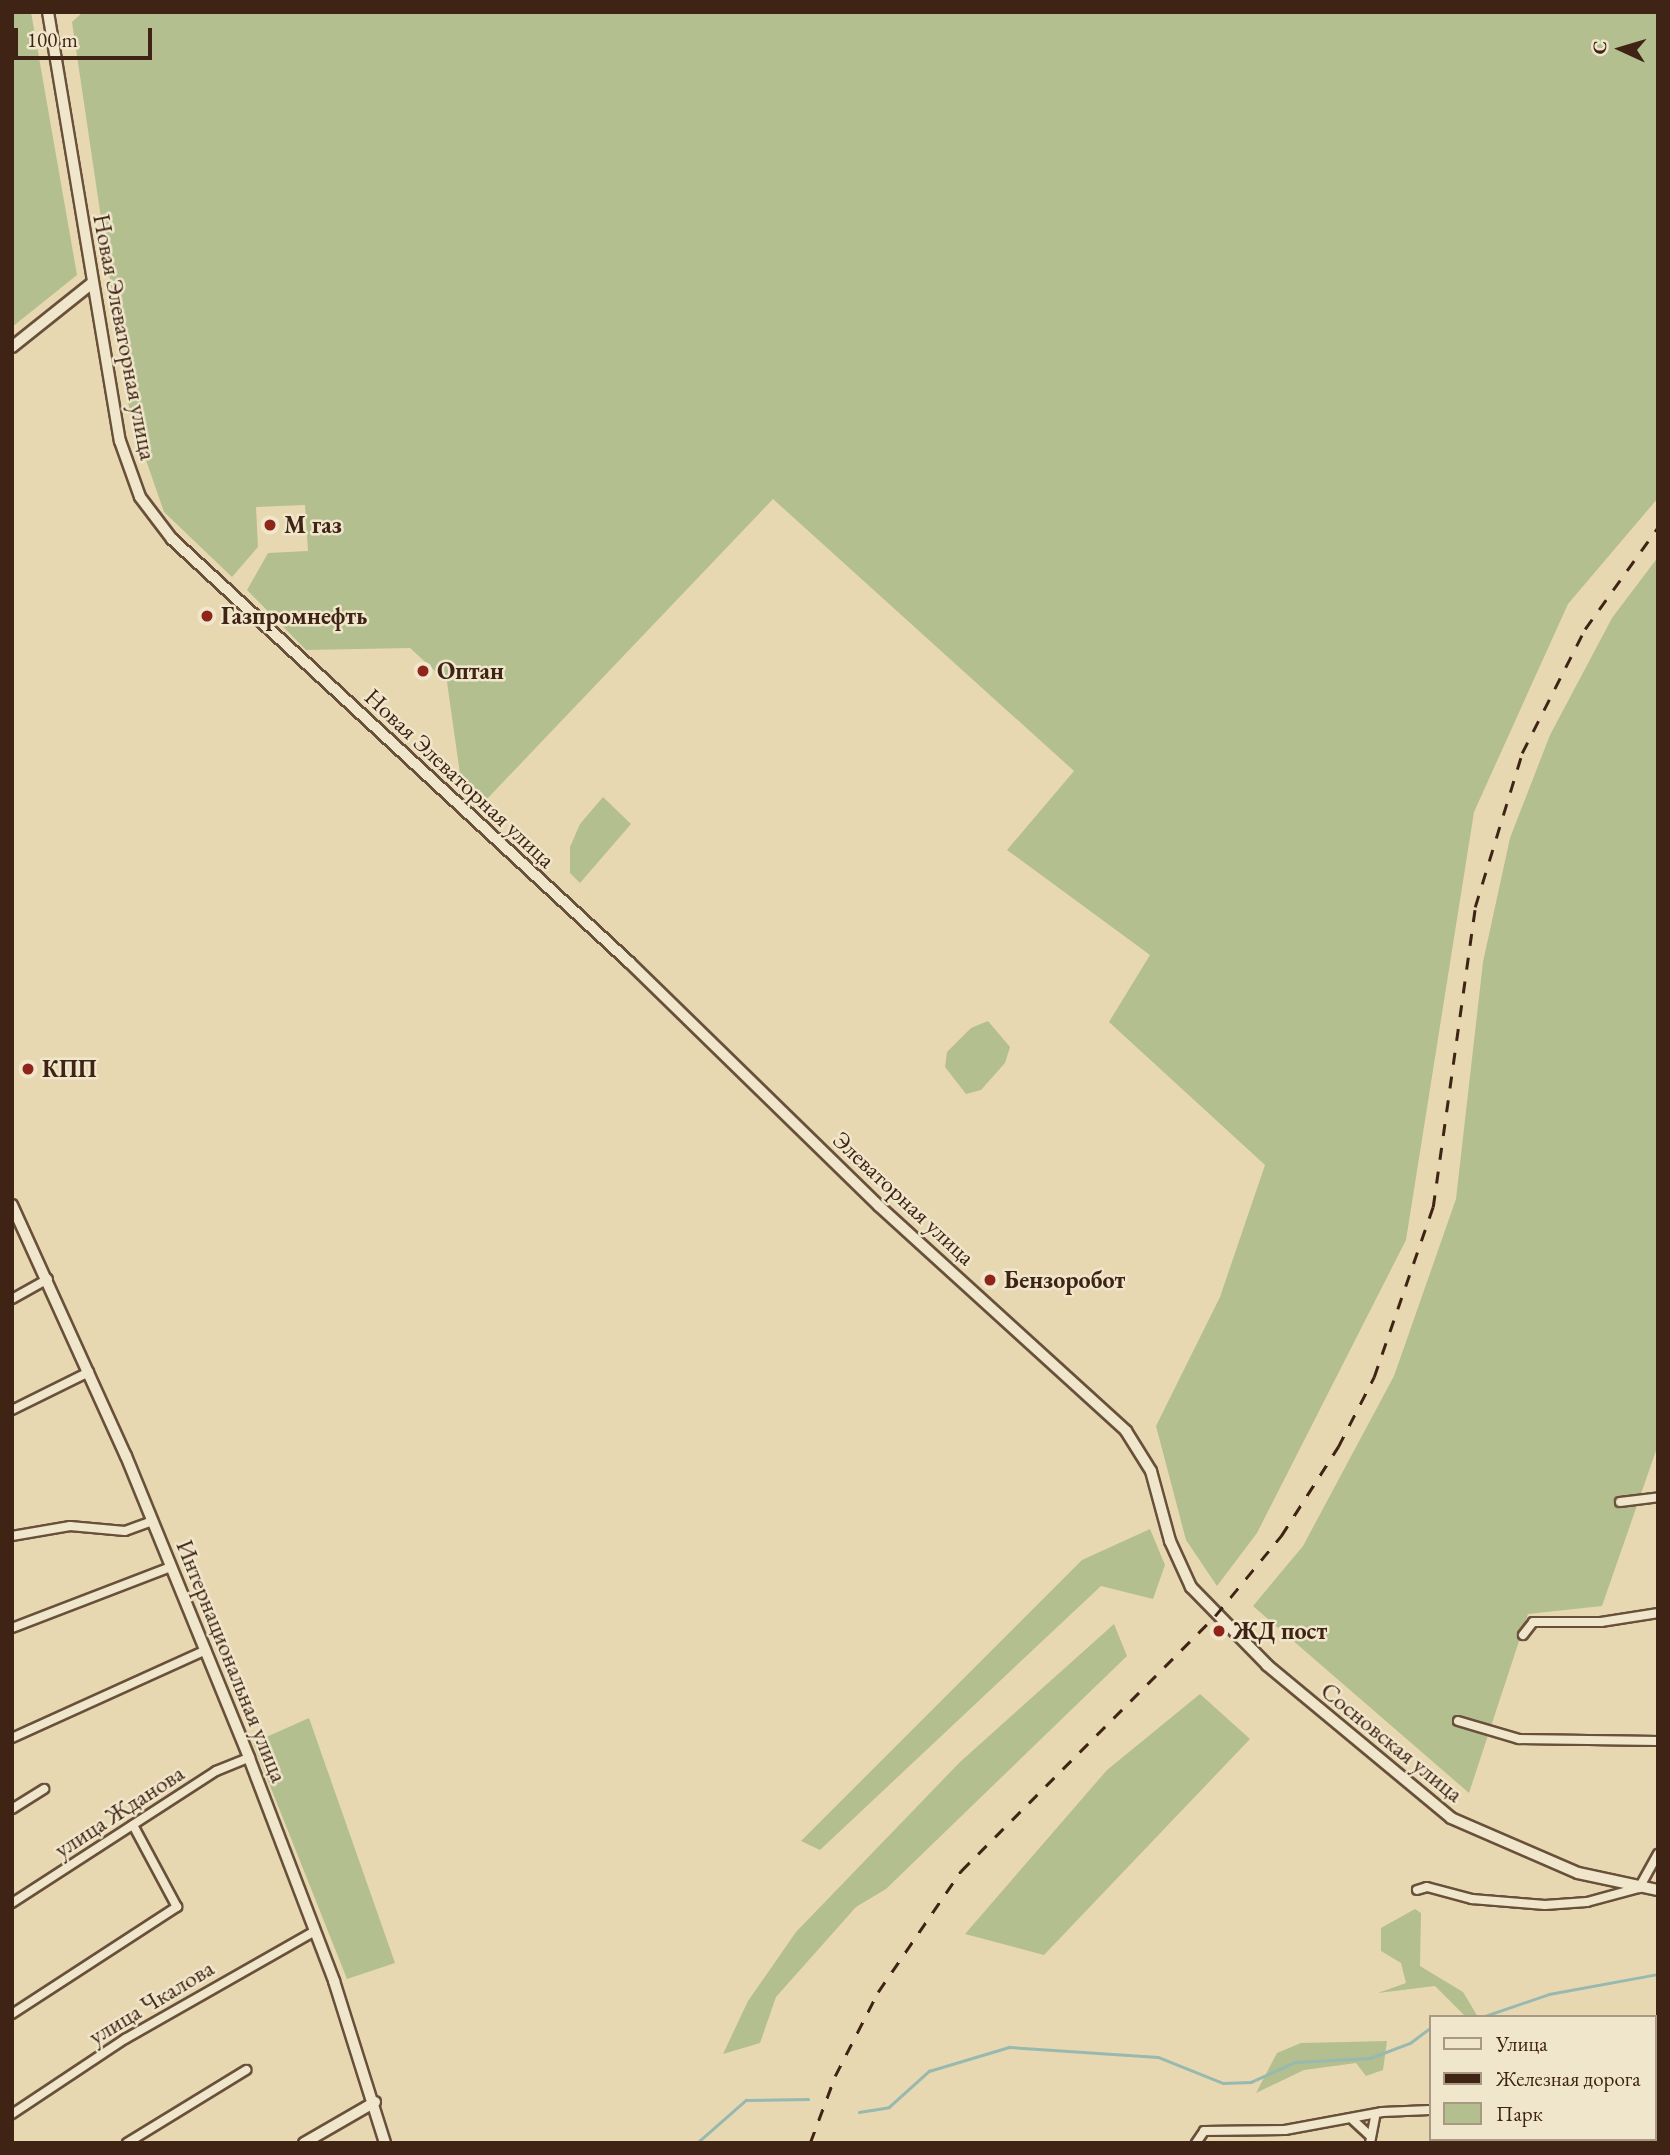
<!DOCTYPE html>
<html>
<head>
<meta charset="utf-8">
<style>
	body { margin:0 }
	#map { position:relative; width:1670px; height:2155px; overflow:hidden; background:#e8d8b1; font-family:"EB Garamond",serif }
	div>[style] { position:absolute }
	.green>* { inset:0; background:#b3bf8e }
	.stream>* { height:2.5px; margin:-1.25px; padding:0 1.25px; transform-origin:1.25px; border-radius:1.25px; background:#97b9b0 }
	.roads { filter:drop-shadow(2px 0 #69503b) drop-shadow(-2px 0 #69503b) drop-shadow(0 2px #69503b) drop-shadow(0 -2px #69503b) }
	.street>* { height:8px; margin:-4px; padding:0 4px; transform-origin:4px; border-radius:4px; background:#f0e6cc }
	.secondary>* { height:10px; margin:-5px; padding:0 5px; transform-origin:5px; border-radius:5px; background:#f0e6cc }
	.rail>* { height:2.5px; margin-top:-1.25px; transform-origin:0; background:repeating-linear-gradient(90deg,#3f2314 0 12px,transparent 0 24px) }
	.dots>* { width:19px; height:19px; translate:-50% -50%; box-sizing:border-box; border:4px solid #f0e6cc; border-radius:50% }
	span { translate:-50% -50%; white-space:nowrap; text-align:center; line-height:1.15; -webkit-text-stroke:5px #f0e6cc; paint-order:stroke }
	.street-label { font-size:24px; color:#3f2314 }
	.poi-label { font-size:24px; color:#3f2314; font-weight:700 }
	.left { translate:0 -50%; text-align:left }
	.frame { position:absolute; inset:0; border:14px solid #3f2314; pointer-events:none }
	.legend { position:absolute; left:1429px; top:2015px; width:228px; height:126px; box-sizing:border-box; background:#f0e6cc; border:2px solid #a99882; margin:0; padding:9px 12px; list-style:none; font-size:21px; color:#3f2314 }
	.legend li { display:flex; align-items:center; gap:14px; height:35px }
	.legend b { width:35px; border:2px solid #a99882 }
	.north { position:absolute; left:1586px; top:14px; width:70px; height:70px; -webkit-text-stroke:5px #f0e6cc; paint-order:stroke; rotate:274deg; font-size:19px; font-weight:700; line-height:28px; text-align:center; color:#3f2314 }
	.north::after { content:''; display:block; margin:auto; width:24px; height:32px; background:#3f2314; clip-path:polygon(50% 0,100% 100%,50% 72%,0 100%) }
	.scale { position:absolute; left:14px; top:28px; width:138px; height:32px; box-sizing:border-box; border:4px solid #3f2314; border-top:0; padding-left:9px; font-size:21px; line-height:24px; white-space:nowrap; color:#3f2314; -webkit-text-stroke:5px #f0e6cc; paint-order:stroke }
</style>
</head>
<body>
<div id="map">
	<div class="green">
		<i style="clip-path:polygon(12px 12px,31px 12px,77px 275px,12px 327px)"></i>
		<i style="clip-path:polygon(83px 12px,1658px 12px,1658px 498px,1568px 604px,1474px 812px,1406px 1240px,1257px 1533px,1217px 1586px,1186px 1540px,1156px 1426px,1220px 1297px,1265px 1165px,1109px 1022px,1150px 955px,1007px 850px,1074px 771px,773px 499px,487px 799px,461px 781px,447px 682px,410px 648px,306px 650px,247px 590px,268px 553px,308px 551px,305px 505px,256px 507px,258px 547px,232px 577px,164px 512px,130px 414px,72px 22px)"></i>
		<i style="clip-path:polygon(1658px 557px,1658px 1445px,1602px 1606px,1528px 1614px,1469px 1793px,1253px 1606px,1303px 1546px,1394px 1376px,1456px 1199px,1483px 962px,1510px 838px,1550px 735px,1612px 618px)"></i>
		<i style="clip-path:polygon(603px 797px,631px 824px,580px 883px,570px 873px,570px 847px,580px 824px)"></i>
		<i style="clip-path:polygon(988px 1021px,1010px 1047px,1005px 1063px,981px 1090px,966px 1094px,945px 1067px,947px 1052px,971px 1028px)"></i>
		<i style="clip-path:polygon(1150px 1529px,1165px 1565px,1153px 1599px,1101px 1586px,820px 1850px,801px 1841px,1082px 1560px)"></i>
		<i style="clip-path:polygon(1114px 1624px,1127px 1656px,886px 1889px,856px 1907px,776px 1997px,760px 2043px,723px 2054px,748px 2001px,796px 1932px,960px 1762px)"></i>
		<i style="clip-path:polygon(1200px 1694px,1250px 1739px,1044px 1955px,965px 1934px,1107px 1770px)"></i>
		<i style="clip-path:polygon(309px 1718px,395px 1963px,347px 1979px,253px 1743px)"></i>
		<i style="clip-path:polygon(1415px 1909px,1421px 1913px,1420px 1966px,1463px 1992px,1478px 2017px,1466px 2017px,1435px 1986px,1378px 1993px,1406px 1983px,1401px 1963px,1381px 1951px,1381px 1928px)"></i>
		<i style="clip-path:polygon(1387px 2041px,1383px 2070px,1366px 2076px,1356px 2063px,1304px 2070px,1256px 2093px,1277px 2053px,1301px 2043px)"></i>
	</div>
	<div class="stream">
		<i style="left:1482px;top:2017px;width:71px;rotate:-18.9deg"></i>
		<i style="left:1549px;top:1994px;width:111px;rotate:-10.4deg"></i>
		<i style="left:859px;top:2112px;width:30px;rotate:-9deg"></i>
		<i style="left:889px;top:2107px;width:54px;rotate:-42deg"></i>
		<i style="left:929px;top:2071px;width:84px;rotate:-16.7deg"></i>
		<i style="left:1009px;top:2047px;width:149px;rotate:3.8deg"></i>
		<i style="left:1158px;top:2057px;width:70px;rotate:21.8deg"></i>
		<i style="left:1223px;top:2083px;width:28px;rotate:-2deg"></i>
		<i style="left:1251px;top:2082px;width:48px;rotate:-24.4deg"></i>
		<i style="left:1295px;top:2062px;width:75px;rotate:-3.1deg"></i>
		<i style="left:1370px;top:2058px;width:43px;rotate:-20.6deg"></i>
		<i style="left:1410px;top:2043px;width:25px;rotate:-37deg"></i>
		<i style="left:697px;top:2143px;width:65px;rotate:-41.3deg"></i>
		<i style="left:746px;top:2100px;width:62px;rotate:-0.9deg"></i>
	</div>
	<div class="roads">
		<div class="street">
			<i style="left:12px;top:1299px;width:41px;rotate:-29.1deg"></i>
			<i style="left:12px;top:1410px;width:86px;rotate:-26.3deg"></i>
			<i style="left:1620px;top:1502px;width:38px;rotate:-7deg"></i>
			<i style="left:12px;top:1536px;width:59px;rotate:-9.8deg"></i>
			<i style="left:70px;top:1526px;width:55px;rotate:5.2deg"></i>
			<i style="left:125px;top:1531px;width:30px;rotate:-20deg"></i>
			<i style="left:12px;top:1628px;width:170px;rotate:-21deg"></i>
			<i style="left:1523px;top:1635px;width:16px;rotate:-52deg"></i>
			<i style="left:1533px;top:1622px;width:68px"></i>
			<i style="left:1601px;top:1622px;width:58px;rotate:-9deg"></i>
			<i style="left:1458px;top:1721px;width:64px;rotate:16.4deg"></i>
			<i style="left:1519px;top:1739px;width:139px;rotate:0.8deg"></i>
			<i style="left:12px;top:1738px;width:213px;rotate:-24.4deg"></i>
			<i style="left:12px;top:1809px;width:38px;rotate:-32deg"></i>
			<i style="left:1417px;top:1890px;width:10px;rotate:-17deg"></i>
			<i style="left:1427px;top:1887px;width:47px;rotate:14.9deg"></i>
			<i style="left:1472px;top:1899px;width:73px;rotate:4.7deg"></i>
			<i style="left:1545px;top:1905px;width:42px;rotate:-4.1deg"></i>
			<i style="left:1587px;top:1902px;width:54px;rotate:-15.1deg"></i>
			<i style="left:1639px;top:1888px;width:39px;rotate:-61deg"></i>
			<i style="left:12px;top:1903px;width:243px;rotate:-32.9deg"></i>
			<i style="left:216px;top:1771px;width:35px;rotate:-22deg"></i>
			<i style="left:12px;top:2014px;width:197px;rotate:-33deg"></i>
			<i style="left:177px;top:1907px;width:93px;rotate:-118.2deg"></i>
			<i style="left:1654px;top:2047px;width:4px"></i>
			<i style="left:12px;top:2114px;width:136px;rotate:-33.6deg"></i>
			<i style="left:125px;top:2039px;width:219px;rotate:-29.6deg"></i>
			<i style="left:1353px;top:2120px;width:23px;rotate:43deg"></i>
			<i style="left:1479px;top:2139px;width:4px;rotate:90deg"></i>
			<i style="left:1631px;top:2139px;width:4px;rotate:90deg"></i>
			<i style="left:127px;top:2143px;width:140px;rotate:-31.5deg"></i>
			<i style="left:1196px;top:2143px;width:14px;rotate:-56deg"></i>
			<i style="left:1204px;top:2131px;width:81px;rotate:-0.7deg"></i>
			<i style="left:1285px;top:2130px;width:99px;rotate:-10.5deg"></i>
			<i style="left:1382px;top:2112px;width:48px;rotate:-2.4deg"></i>
			<i style="left:1370px;top:2143px;width:26px;rotate:-79deg"></i>
		</div>
		<div class="secondary">
			<i style="left:48px;top:12px;width:435px;rotate:80.5deg"></i>
			<i style="left:120px;top:441px;width:59px;rotate:70.3deg"></i>
			<i style="left:140px;top:497px;width:53px;rotate:52.7deg"></i>
			<i style="left:172px;top:539px;width:623px;rotate:42.79deg"></i>
			<i style="left:629px;top:962px;width:349px;rotate:44.3deg"></i>
			<i style="left:879px;top:1206px;width:334px;rotate:42.3deg"></i>
			<i style="left:1126px;top:1431px;width:47px;rotate:58deg"></i>
			<i style="left:1151px;top:1471px;width:73px;rotate:74.8deg"></i>
			<i style="left:1170px;top:1541px;width:51px;rotate:65.5deg"></i>
			<i style="left:1191px;top:1587px;width:109px;rotate:45.7deg"></i>
			<i style="left:1267px;top:1665px;width:239px;rotate:39.7deg"></i>
			<i style="left:1451px;top:1818px;width:138px;rotate:23.4deg"></i>
			<i style="left:1578px;top:1873px;width:82px;rotate:12deg"></i>
			<i style="left:12px;top:347px;width:101px;rotate:-38.6deg"></i>
			<i style="left:12px;top:1205px;width:276px;rotate:65.6deg"></i>
			<i style="left:126px;top:1456px;width:326px;rotate:67.8deg"></i>
			<i style="left:249px;top:1758px;width:239px;rotate:69.1deg"></i>
			<i style="left:334px;top:1981px;width:170px;rotate:72.5deg"></i>
			<i style="left:304px;top:2143px;width:82px;rotate:-30deg"></i>
		</div>
	</div>
	<div class="rail">
		<i style="left:810px;top:2143px;width:72px;rotate:-69.5deg"></i>
		<i style="left:835px;top:2076px;width:94px;rotate:-62.9deg"></i>
		<i style="left:878px;top:1992px;width:147px;rotate:-55.6deg"></i>
		<i style="left:961px;top:1871px;width:360px;rotate:-45.1deg"></i>
		<i style="left:1215px;top:1616px;width:104px;rotate:-50.5deg"></i>
		<i style="left:1281px;top:1536px;width:106px;rotate:-57.4deg"></i>
		<i style="left:1338px;top:1447px;width:79px;rotate:-62.8deg"></i>
		<i style="left:1374px;top:1377px;width:180px;rotate:-70.9deg"></i>
		<i style="left:1433px;top:1207px;width:303px;rotate:-82deg"></i>
		<i style="left:1475px;top:907px;width:161px;rotate:-73deg"></i>
		<i style="left:1522px;top:753px;width:139px;rotate:-63.1deg"></i>
		<i style="left:1585px;top:629px;width:125px;rotate:-54.4deg"></i>
	</div>
	<div class="dots">
		<i style="left:270px;top:525px;background:#8f2418"></i>
		<i style="left:207px;top:616px;background:#8f2418"></i>
		<i style="left:423px;top:671px;background:#8f2418"></i>
		<i style="left:28px;top:1069px;background:#8f2418"></i>
		<i style="left:990px;top:1280px;background:#8f2418"></i>
		<i style="left:1219px;top:1631px;background:#8f2418"></i>
	</div>
	<div class="street-label">
		<span style="left:125px;top:337px;rotate:79deg">Новая Элеваторная улица</span>
		<span style="left:460px;top:778px;rotate:43deg">Новая Элеваторная улица</span>
		<span style="left:904px;top:1198px;rotate:43deg">Элеваторная улица</span>
		<span style="left:232px;top:1661px;rotate:68deg">Интернациональная улица</span>
		<span style="left:1392px;top:1742px;rotate:39deg">Сосновская улица</span>
		<span style="left:119px;top:1811px;rotate:-33deg">улица Жданова</span>
		<span style="left:151px;top:2002px;rotate:-31deg">улица Чкалова</span>
	</div>
	<div class="poi-label">
		<span class="left" style="left:284px;top:525px">М газ</span>
		<span class="left" style="left:221px;top:616px">Газпромнефть</span>
		<span class="left" style="left:437px;top:671px">Оптан</span>
		<span class="left" style="left:42px;top:1069px">КПП</span>
		<span class="left" style="left:1004px;top:1280px">Бензоробот</span>
		<span class="left" style="left:1233px;top:1631px">ЖД пост</span>
	</div>
	<div class="frame"></div>
	<ul class="legend">
	<li><b style="height:9px;background:#f0e6cc"></b>Улица</li>
	<li><b style="height:9px;background:#3f2314"></b>Железная дорога</li>
	<li><b style="height:19px;background:#b3bf8e"></b>Парк</li>
	</ul>
	<div class="north">С</div>
	<div class="scale">100 m</div>
</div>
</body>
</html>
